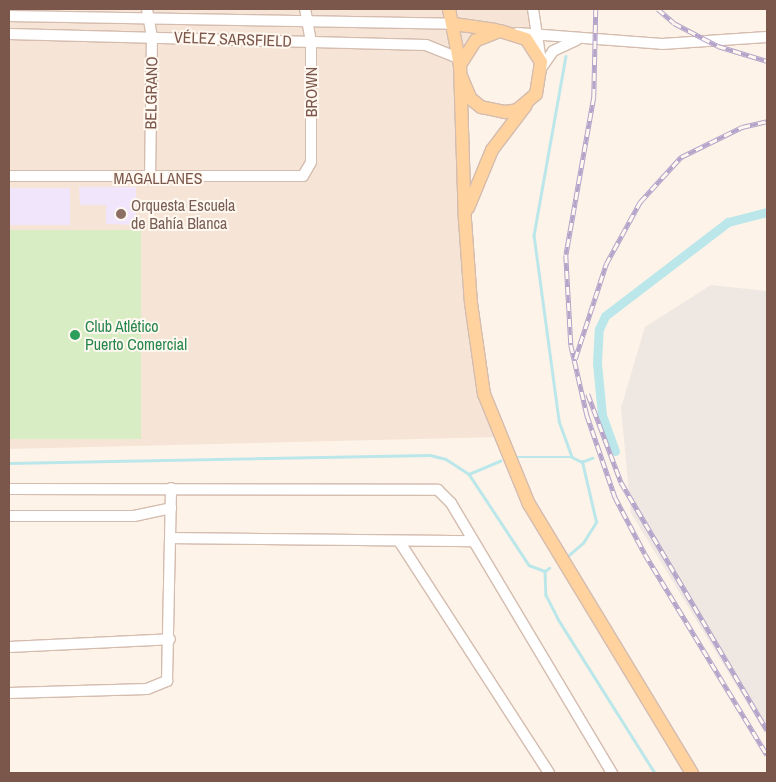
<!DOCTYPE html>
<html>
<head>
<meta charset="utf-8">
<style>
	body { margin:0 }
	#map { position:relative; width:776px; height:782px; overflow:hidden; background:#fef3e8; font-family:"Archivo Narrow",sans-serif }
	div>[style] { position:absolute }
	.residential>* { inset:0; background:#f6e5d6 }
	.industrial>* { inset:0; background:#efe7e2 }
	.education>* { inset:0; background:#f0e5fb; transform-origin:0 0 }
	.green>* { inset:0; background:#d9edc5; transform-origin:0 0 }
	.stream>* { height:2.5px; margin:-1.25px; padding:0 1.25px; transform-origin:1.25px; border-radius:1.25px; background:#bbe7ea }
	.canal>* { height:9px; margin:-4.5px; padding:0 4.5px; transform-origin:4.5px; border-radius:4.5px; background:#bbe7ea }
	.roads { filter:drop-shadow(1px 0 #d4bcaf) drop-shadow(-1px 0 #d4bcaf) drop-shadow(0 1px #d4bcaf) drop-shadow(0 -1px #d4bcaf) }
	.minor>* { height:10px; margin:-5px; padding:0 5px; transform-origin:5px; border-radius:5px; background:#fff }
	.major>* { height:12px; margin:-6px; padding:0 6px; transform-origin:6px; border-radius:6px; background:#ffd29e }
	.rail>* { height:4.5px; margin-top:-2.25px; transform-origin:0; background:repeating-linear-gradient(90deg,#fff8f0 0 8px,#b5a4ca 0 16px); box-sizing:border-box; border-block:1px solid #b5a4ca }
	.dots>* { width:14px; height:14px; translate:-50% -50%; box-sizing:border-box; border:2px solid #fff8f0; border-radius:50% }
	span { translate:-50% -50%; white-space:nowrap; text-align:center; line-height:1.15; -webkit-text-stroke:4px #fff8f0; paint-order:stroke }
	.street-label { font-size:16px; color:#7b564a }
	.education-label { font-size:16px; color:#785e54 }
	.left { translate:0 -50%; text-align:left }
	.leisure-label { font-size:16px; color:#27864d }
	.frame { position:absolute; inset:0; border:10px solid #7b564a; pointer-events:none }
</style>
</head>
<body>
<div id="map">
	<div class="residential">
		<i style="clip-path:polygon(9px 9px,533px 9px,538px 34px,487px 33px,460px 65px,471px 303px,499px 437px,9px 449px)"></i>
	</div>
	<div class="industrial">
		<i style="clip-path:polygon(711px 285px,767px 291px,767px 736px,631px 513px,621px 408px,645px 327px)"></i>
	</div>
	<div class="education">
		<i style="clip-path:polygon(79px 187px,136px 187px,136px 225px,106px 224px,106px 205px,80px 205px)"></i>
		<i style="left:9px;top:188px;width:61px;height:37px"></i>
	</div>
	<div class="green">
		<i style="left:141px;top:230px;width:209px;height:132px;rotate:90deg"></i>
	</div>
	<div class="stream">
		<i style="left:566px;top:56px;width:182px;rotate:100.1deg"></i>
		<i style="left:534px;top:235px;width:188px;rotate:82.3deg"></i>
		<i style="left:559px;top:421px;width:38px;rotate:70deg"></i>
		<i style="left:515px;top:457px;width:57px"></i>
		<i style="left:572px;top:457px;width:11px;rotate:27deg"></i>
		<i style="left:582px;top:462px;width:11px;rotate:-22deg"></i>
		<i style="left:9px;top:463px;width:421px;rotate:-1.1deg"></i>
		<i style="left:430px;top:455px;width:16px;rotate:14deg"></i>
		<i style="left:446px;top:459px;width:27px;rotate:33deg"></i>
		<i style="left:469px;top:474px;width:109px;rotate:56.6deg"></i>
		<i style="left:529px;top:565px;width:17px;rotate:21deg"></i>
		<i style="left:545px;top:571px;width:5px;rotate:-37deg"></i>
		<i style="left:469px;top:474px;width:34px;rotate:-23deg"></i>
		<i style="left:569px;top:555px;width:18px;rotate:-41deg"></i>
		<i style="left:583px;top:543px;width:25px;rotate:-58deg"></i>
		<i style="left:596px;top:522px;width:62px;rotate:-103.1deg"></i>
		<i style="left:545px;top:571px;width:24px;rotate:88deg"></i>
		<i style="left:546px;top:595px;width:27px;rotate:63deg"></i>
		<i style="left:558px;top:619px;width:182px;rotate:57.8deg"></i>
	</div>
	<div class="canal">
		<i style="left:615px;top:451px;width:38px;rotate:-110deg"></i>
		<i style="left:602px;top:415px;width:52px;rotate:-95.5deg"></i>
		<i style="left:597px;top:363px;width:34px;rotate:-87deg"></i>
		<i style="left:599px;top:329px;width:14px;rotate:-65deg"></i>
		<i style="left:605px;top:316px;width:155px;rotate:-37.4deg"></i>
		<i style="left:728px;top:222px;width:40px;rotate:-14.4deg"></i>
	</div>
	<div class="roads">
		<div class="minor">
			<i style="left:147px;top:9px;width:27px;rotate:80deg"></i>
			<i style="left:152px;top:36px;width:142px;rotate:90.8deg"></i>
			<i style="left:533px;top:9px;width:53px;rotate:81.3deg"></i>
			<i style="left:9px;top:16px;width:445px;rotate:1deg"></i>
			<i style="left:517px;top:33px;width:145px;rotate:4.3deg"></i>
			<i style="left:662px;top:44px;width:105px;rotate:-3.8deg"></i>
			<i style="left:9px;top:34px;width:417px;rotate:1.5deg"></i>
			<i style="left:426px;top:45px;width:31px;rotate:22deg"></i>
			<i style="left:542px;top:67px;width:19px;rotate:-55deg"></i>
			<i style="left:553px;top:51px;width:26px;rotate:-25deg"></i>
			<i style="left:9px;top:176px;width:294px"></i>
			<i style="left:303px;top:176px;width:16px;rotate:-60deg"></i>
			<i style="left:311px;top:162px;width:120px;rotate:-90deg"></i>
			<i style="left:311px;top:42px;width:34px;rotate:-100deg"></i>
			<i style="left:9px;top:489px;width:429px;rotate:0.1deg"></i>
			<i style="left:438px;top:490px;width:18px;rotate:45deg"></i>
			<i style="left:451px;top:503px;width:314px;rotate:59.2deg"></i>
			<i style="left:9px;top:516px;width:125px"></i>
			<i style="left:134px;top:516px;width:38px;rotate:-12deg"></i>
			<i style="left:171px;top:538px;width:301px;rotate:0.6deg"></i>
			<i style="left:399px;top:541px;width:276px;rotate:57.1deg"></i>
			<i style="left:9px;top:647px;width:161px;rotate:-2.8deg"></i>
			<i style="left:9px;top:693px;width:138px;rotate:-1.7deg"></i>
			<i style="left:147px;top:689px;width:22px;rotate:-22deg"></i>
			<i style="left:167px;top:681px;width:193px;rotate:-88.8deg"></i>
		</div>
		<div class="major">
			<i style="left:449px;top:9px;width:57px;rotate:78.9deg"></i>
			<i style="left:454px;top:24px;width:42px;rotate:8.1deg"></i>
			<i style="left:461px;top:76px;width:25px;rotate:67deg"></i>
			<i style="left:471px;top:99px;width:13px;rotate:39deg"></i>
			<i style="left:481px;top:107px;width:25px;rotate:12deg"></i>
			<i style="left:505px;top:112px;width:12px;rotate:-9deg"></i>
			<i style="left:517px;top:110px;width:25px;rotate:-40deg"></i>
			<i style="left:536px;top:94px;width:32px;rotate:-81deg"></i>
			<i style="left:541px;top:62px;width:27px;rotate:-123deg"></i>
			<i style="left:526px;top:39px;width:27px;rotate:-163deg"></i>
			<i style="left:500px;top:31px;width:26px;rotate:159deg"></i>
			<i style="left:476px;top:40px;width:30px;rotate:123deg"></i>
			<i style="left:460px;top:65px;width:155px;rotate:88.2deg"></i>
			<i style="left:465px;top:220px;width:83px;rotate:85.9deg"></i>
			<i style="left:471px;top:303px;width:92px;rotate:81.9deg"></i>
			<i style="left:484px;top:394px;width:119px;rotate:67.8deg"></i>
			<i style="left:529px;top:504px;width:315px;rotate:58.8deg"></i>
			<i style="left:468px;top:208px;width:63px;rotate:-67.5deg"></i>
			<i style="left:492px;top:150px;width:56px;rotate:-52.9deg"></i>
		</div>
	</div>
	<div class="rail">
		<i style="left:596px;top:9px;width:88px;rotate:91.3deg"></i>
		<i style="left:594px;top:97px;width:160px;rotate:100deg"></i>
		<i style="left:566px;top:255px;width:90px;rotate:86.8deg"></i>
		<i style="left:571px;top:345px;width:72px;rotate:77.1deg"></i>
		<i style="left:587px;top:415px;width:87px;rotate:71.1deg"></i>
		<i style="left:615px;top:497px;width:64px;rotate:62.2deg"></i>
		<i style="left:645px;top:554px;width:235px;rotate:58.7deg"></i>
		<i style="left:658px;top:9px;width:21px;rotate:41deg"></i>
		<i style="left:674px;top:23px;width:50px;rotate:27.6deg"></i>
		<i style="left:718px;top:46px;width:51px;rotate:17deg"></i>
		<i style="left:575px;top:359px;width:100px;rotate:-71.9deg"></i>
		<i style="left:606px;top:264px;width:71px;rotate:-61.3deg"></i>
		<i style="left:640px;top:202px;width:61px;rotate:-47.7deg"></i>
		<i style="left:681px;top:157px;width:68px;rotate:-26.2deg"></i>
		<i style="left:742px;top:127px;width:26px;rotate:-13deg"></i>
		<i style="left:588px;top:394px;width:94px;rotate:69.4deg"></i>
		<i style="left:621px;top:482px;width:288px;rotate:59.5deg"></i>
	</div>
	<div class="dots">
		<i style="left:121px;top:214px;background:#8d6e63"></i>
		<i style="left:75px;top:335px;background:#2e9e5b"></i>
	</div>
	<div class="street-label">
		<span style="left:233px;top:39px;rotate:2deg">VÉLEZ SARSFIELD</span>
		<span style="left:311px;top:92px;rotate:-90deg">BROWN</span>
		<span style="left:151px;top:93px;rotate:-89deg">BELGRANO</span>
		<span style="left:158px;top:178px">MAGALLANES</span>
	</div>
	<div class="education-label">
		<span class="left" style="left:131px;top:214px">Orquesta Escuela<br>de Bahía Blanca</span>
	</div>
	<div class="leisure-label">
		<span class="left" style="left:85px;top:335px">Club Atlético<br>Puerto Comercial</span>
	</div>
	<div class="frame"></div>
</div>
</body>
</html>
